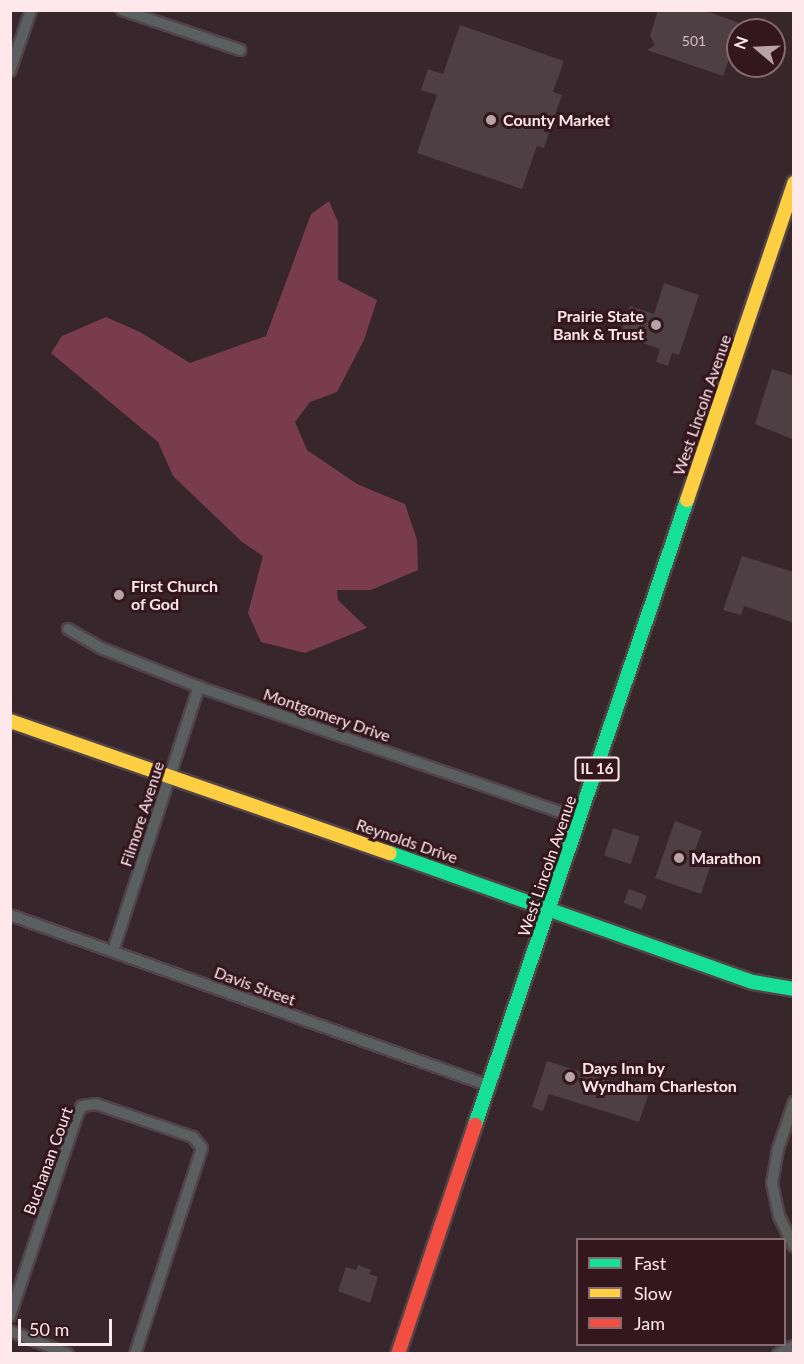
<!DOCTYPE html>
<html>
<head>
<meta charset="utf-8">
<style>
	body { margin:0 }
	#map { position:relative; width:804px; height:1364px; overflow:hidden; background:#37262b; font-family:Lato,sans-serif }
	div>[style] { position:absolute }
	.forest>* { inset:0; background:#783c4e }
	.building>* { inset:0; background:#4e3f44; transform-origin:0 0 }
	.roads { filter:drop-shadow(2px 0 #514347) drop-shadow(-2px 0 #514347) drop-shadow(0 2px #514347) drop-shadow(0 -2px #514347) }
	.street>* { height:10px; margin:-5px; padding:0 5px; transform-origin:5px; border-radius:5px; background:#5a605f }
	.fast>* { height:14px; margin:-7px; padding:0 7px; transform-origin:7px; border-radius:7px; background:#16e098 }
	.slow>* { height:14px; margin:-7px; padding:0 7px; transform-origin:7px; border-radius:7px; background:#ffcf43 }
	.jam>* { height:14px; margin:-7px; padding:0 7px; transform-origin:7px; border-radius:7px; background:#f24e42 }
	.dots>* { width:16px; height:16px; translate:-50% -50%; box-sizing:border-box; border:3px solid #34161e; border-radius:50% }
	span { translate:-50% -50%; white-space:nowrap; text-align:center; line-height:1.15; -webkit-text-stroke:6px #34161e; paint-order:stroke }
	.number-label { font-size:14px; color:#d2bec2 }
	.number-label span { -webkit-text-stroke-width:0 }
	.shield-label span { padding:2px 4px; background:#34161e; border:2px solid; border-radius:4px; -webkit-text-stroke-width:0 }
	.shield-label { font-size:15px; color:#fee8ec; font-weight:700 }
	.poi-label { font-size:16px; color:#fee8ec; font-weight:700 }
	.left { translate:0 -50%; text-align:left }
	.right { translate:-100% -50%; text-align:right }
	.street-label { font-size:16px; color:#fee8ec }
	.frame { position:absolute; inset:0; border:12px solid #fee8ec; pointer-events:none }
	.legend { position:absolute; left:576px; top:1238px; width:210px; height:108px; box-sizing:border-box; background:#34161e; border:2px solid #856a70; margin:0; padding:8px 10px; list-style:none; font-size:18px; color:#fee8ec }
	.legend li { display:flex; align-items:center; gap:12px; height:30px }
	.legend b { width:30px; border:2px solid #856a70 }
	.north { position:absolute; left:726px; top:18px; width:60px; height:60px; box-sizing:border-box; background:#34161e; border:2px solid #856a70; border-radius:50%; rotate:289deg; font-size:16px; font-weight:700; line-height:24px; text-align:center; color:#fee8ec }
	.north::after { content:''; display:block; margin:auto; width:21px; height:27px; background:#b8a4a8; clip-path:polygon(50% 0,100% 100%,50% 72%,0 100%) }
	.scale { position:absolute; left:18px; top:1319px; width:94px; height:27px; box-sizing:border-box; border:3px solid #fee8ec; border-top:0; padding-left:8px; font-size:18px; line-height:21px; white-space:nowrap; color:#fee8ec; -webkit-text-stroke:4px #34161e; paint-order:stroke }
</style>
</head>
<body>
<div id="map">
	<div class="forest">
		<i style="clip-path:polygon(329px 201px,338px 222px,338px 280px,377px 300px,364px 340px,337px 392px,310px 402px,295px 422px,307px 450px,357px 484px,405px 504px,417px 540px,418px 570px,371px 590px,337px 590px,338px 600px,367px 628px,305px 653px,261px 642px,248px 613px,263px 556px,242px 542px,173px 476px,158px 442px,51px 353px,62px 336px,106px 317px,140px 332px,190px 363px,266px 336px,311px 214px)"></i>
	</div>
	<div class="building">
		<i style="clip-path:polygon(658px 10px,703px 10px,737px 22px,741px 27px,723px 76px,647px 50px,655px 45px,650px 36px)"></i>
		<i style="clip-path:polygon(460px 25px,564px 61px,553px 92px,562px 95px,544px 148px,537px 146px,522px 189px,417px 153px,437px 95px,421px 90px,428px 69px,443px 74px)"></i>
		<i style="clip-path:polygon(664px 283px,699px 295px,679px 355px,672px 353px,668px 366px,656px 362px,660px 349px,620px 335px,630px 306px,654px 314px)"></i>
		<i style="clip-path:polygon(772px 369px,794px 376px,794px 440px,755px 424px)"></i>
		<i style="clip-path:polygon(742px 556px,794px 572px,794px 623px,744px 606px,741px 615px,723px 610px)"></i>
		<i style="clip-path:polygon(675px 821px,702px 831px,693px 856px,700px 859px,699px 863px,710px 867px,701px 894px,655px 878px)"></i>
		<i style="left:613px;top:828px;width:28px;height:29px;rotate:18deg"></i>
		<i style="left:629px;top:889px;width:19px;height:15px;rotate:21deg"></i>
		<i style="clip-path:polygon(547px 1061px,649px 1093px,639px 1122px,549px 1094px,543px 1111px,532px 1107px)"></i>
		<i style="clip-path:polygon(358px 1265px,371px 1270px,369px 1274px,378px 1277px,370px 1303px,338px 1291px,346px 1267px,356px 1270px)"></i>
	</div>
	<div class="roads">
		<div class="street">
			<i style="left:122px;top:10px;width:125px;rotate:18.7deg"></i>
			<i style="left:10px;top:71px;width:65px;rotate:-71deg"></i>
			<i style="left:68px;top:629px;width:38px;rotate:30deg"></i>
			<i style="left:101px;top:648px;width:105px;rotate:21.7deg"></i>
			<i style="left:199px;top:687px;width:403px;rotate:19.1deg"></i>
			<i style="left:10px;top:915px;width:510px;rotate:19.61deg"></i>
			<i style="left:113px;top:951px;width:278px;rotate:-72deg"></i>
			<i style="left:794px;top:1102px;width:50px;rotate:108.8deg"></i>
			<i style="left:778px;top:1149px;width:35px;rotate:100deg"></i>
			<i style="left:772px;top:1183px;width:34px;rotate:78deg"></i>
			<i style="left:779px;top:1216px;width:34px;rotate:64deg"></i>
			<i style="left:10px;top:1316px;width:214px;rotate:-71.5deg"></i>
			<i style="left:78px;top:1113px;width:8px;rotate:-60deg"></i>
			<i style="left:82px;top:1106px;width:14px;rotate:-8deg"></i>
			<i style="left:96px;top:1104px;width:102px;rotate:18.8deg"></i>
			<i style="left:193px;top:1137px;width:14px;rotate:51deg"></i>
			<i style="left:202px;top:1148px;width:217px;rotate:108deg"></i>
			<i style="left:10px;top:1331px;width:62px;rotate:21.6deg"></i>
			<i style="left:778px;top:1354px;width:18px;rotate:-27deg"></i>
		</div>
		<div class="fast">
			<i style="left:390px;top:853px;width:385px;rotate:19.6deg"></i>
			<i style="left:753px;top:982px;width:42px;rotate:9.7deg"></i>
			<i style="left:475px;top:1125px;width:660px;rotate:-71.26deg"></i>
		</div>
		<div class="slow">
			<i style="left:687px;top:500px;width:335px;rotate:-71.3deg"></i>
			<i style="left:10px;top:721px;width:402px;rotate:19.2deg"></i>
		</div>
		<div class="jam">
			<i style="left:398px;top:1354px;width:242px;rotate:-71.4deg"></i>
		</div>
	</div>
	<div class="dots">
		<i style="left:491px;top:120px;background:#b8a4a8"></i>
		<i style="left:656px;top:325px;background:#b8a4a8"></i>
		<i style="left:119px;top:595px;background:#b8a4a8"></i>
		<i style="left:679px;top:858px;background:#b8a4a8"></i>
		<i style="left:570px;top:1077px;background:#b8a4a8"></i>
	</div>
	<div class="number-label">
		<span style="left:694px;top:41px">501</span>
	</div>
	<div class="shield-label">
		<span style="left:597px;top:769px">IL 16</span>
	</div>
	<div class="poi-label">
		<span class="left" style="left:503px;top:120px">County Market</span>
		<span class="right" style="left:644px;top:325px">Prairie State<br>Bank &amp; Trust</span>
		<span class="left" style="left:131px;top:595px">First Church<br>of God</span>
		<span class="left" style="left:691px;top:858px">Marathon</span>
		<span class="left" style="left:582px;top:1077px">Days Inn by<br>Wyndham Charleston</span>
	</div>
	<div class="street-label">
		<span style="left:702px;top:405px;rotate:-71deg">West Lincoln Avenue</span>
		<span style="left:327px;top:715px;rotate:19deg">Montgomery Drive</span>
		<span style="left:142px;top:814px;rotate:-72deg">Filmore Avenue</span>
		<span style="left:407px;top:841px;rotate:19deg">Reynolds Drive</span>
		<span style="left:547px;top:866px;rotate:-71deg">West Lincoln Avenue</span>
		<span style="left:255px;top:986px;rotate:20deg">Davis Street</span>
		<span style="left:48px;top:1161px;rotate:-70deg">Buchanan Court</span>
	</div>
	<div class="frame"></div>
	<ul class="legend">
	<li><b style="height:8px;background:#16e098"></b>Fast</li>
	<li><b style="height:8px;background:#ffcf43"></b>Slow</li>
	<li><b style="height:8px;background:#f24e42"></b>Jam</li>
	</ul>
	<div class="north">N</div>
	<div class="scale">50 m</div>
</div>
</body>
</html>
